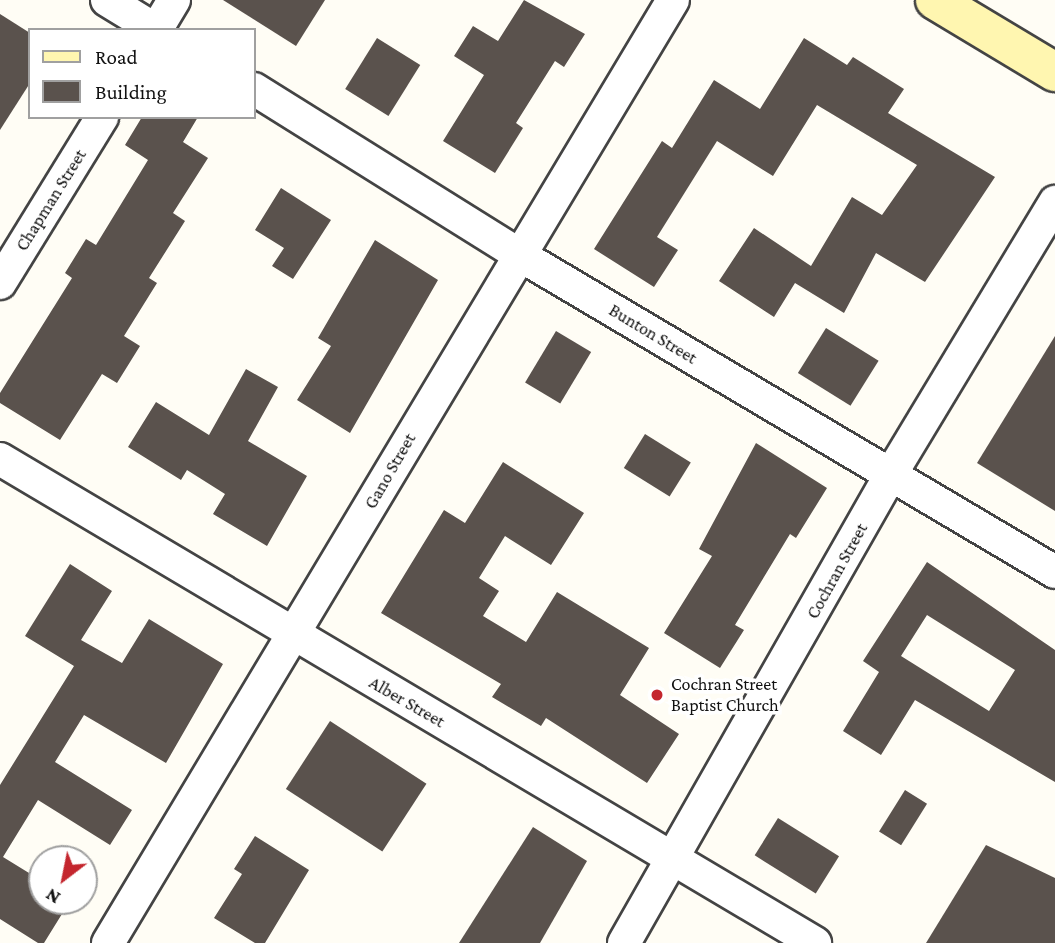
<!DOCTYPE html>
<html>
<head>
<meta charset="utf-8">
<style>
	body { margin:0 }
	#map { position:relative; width:1055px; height:943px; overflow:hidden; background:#fffdf5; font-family:"Crimson Pro",serif }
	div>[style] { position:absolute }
	.building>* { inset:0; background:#5a524d; transform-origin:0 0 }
	.roads { filter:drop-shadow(2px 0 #444) drop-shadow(-2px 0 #444) drop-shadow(0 2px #444) drop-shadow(0 -2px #444) }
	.minor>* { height:32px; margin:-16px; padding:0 16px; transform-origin:16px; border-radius:16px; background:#fff }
	.secondary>* { height:38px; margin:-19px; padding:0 19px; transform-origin:19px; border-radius:19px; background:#fff6b0 }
	.dots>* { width:19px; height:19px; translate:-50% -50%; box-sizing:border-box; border:4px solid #fff; border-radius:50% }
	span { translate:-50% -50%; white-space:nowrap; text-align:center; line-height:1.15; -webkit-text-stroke:7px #fff; paint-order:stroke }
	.street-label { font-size:18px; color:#111 }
	.poi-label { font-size:18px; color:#111 }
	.left { translate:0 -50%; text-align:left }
	.legend { position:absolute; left:28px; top:28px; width:228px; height:91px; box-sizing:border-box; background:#fff; border:2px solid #a0a0a0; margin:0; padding:9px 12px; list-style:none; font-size:21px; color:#111 }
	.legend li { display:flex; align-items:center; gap:14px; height:35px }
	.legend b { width:35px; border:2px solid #a0a0a0 }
	.north { position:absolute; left:28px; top:845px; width:70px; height:70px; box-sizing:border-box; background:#fff; border:2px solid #a0a0a0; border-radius:50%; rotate:212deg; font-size:19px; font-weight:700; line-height:28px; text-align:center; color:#111 }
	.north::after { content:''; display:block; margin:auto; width:24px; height:32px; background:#c4262e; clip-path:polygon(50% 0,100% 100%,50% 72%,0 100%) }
</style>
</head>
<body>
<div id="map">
	<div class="building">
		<i style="clip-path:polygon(223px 0,325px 0,296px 46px)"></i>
		<i style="clip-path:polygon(524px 0,585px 34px,564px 67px,555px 61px,516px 123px,523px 128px,495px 173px,443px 141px,484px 75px,454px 56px,473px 26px,498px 41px)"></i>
		<i style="clip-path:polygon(0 14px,30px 33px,30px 83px,0 130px)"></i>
		<i style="left:377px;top:38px;width:51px;height:60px;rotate:32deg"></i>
		<i style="clip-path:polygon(804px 38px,847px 65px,853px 57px,904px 89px,888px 113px,995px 177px,925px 282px,876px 253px,844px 313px,795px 283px,774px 317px,719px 281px,754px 228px,811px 266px,852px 197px,882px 215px,917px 165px,817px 105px,773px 176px,717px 141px,657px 237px,678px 250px,654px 287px,594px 249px,662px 141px,672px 148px,714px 80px,760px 109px)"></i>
		<i style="clip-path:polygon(142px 117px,198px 117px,183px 142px,208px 158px,173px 213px,185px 221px,149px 278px,157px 283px,124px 336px,140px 346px,117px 383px,102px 374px,60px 440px,0 403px,0 393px,72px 278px,65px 273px,86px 239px,96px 245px,148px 160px,125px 145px)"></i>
		<i style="clip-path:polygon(281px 188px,331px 220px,293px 279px,272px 266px,284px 248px,255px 230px)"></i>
		<i style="clip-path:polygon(375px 240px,438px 280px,350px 433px,297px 400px,331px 346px,318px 338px)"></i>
		<i style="left:826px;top:328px;width:62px;height:53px;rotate:32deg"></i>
		<i style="left:556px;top:331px;width:41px;height:60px;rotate:31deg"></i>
		<i style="clip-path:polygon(1055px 336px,1055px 511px,977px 463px)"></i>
		<i style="clip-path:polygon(246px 369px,278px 387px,248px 441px,307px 476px,267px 546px,213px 514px,225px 494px,187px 470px,181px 480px,128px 447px,156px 402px,209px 435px)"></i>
		<i style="left:645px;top:434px;width:54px;height:40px;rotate:32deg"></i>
		<i style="clip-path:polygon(756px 443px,827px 488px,796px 538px,790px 534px,735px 625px,744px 630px,720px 668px,664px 633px,712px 556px,699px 549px)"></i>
		<i style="clip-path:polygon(503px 462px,584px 513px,551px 565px,505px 536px,479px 578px,499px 591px,483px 616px,526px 642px,557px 592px,649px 648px,620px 695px,679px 734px,647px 783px,546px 718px,541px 726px,492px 697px,501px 684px,381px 613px,444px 510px,465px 523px)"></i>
		<i style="clip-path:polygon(evenodd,927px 562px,1055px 650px,1055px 782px,915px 700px,881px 755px,843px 731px,879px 672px,863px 661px,927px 562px,927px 615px,1015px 670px,989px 711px,901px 656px,927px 615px)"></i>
		<i style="clip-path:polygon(70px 564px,112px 591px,81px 640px,122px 663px,149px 619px,223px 664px,166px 763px,84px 715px,55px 762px,132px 810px,110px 845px,38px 800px,3px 857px,42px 881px,42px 901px,70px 901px,44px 943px,38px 943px,0 919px,0 785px,74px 666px,25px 636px)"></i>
		<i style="left:330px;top:721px;width:115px;height:81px;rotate:33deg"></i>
		<i style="left:905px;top:790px;width:26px;height:49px;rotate:32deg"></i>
		<i style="left:778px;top:818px;width:72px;height:44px;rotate:32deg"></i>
		<i style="clip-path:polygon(533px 827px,587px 861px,540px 943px,459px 943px)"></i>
		<i style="clip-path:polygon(255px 836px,309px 870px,265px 943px,255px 943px,214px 918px,242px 874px,234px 869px)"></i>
		<i style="clip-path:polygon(986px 845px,1055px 878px,1055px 943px,926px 943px)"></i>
	</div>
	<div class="roads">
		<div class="minor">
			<i style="left:107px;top:0;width:57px;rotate:31.5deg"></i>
			<i style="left:156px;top:30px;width:35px;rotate:-59deg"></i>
			<i style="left:254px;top:89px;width:311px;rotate:32deg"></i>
			<i style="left:518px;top:254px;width:624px;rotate:30.63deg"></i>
			<i style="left:0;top:283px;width:195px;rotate:-58.4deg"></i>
			<i style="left:0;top:459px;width:948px;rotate:30.7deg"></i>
			<i style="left:108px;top:943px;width:1099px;rotate:-59.07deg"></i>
			<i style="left:624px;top:943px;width:540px;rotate:-60.35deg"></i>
			<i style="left:891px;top:474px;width:318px;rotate:-58.9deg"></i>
		</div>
		<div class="secondary">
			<i style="left:935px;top:0;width:140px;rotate:31deg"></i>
		</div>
	</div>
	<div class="dots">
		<i style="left:657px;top:695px;background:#c4262e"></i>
	</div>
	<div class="street-label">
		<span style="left:51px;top:200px;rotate:-58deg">Chapman Street</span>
		<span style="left:653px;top:334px;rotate:31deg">Bunton Street</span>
		<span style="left:390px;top:471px;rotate:-60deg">Gano Street</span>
		<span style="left:837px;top:571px;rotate:-61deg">Cochran Street</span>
		<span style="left:407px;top:702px;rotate:30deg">Alber Street</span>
	</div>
	<div class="poi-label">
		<span class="left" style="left:671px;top:695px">Cochran Street<br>Baptist Church</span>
	</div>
	<ul class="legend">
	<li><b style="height:9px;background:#fff6b0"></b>Road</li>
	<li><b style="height:19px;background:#5a524d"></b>Building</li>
	</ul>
	<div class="north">N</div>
</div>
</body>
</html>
